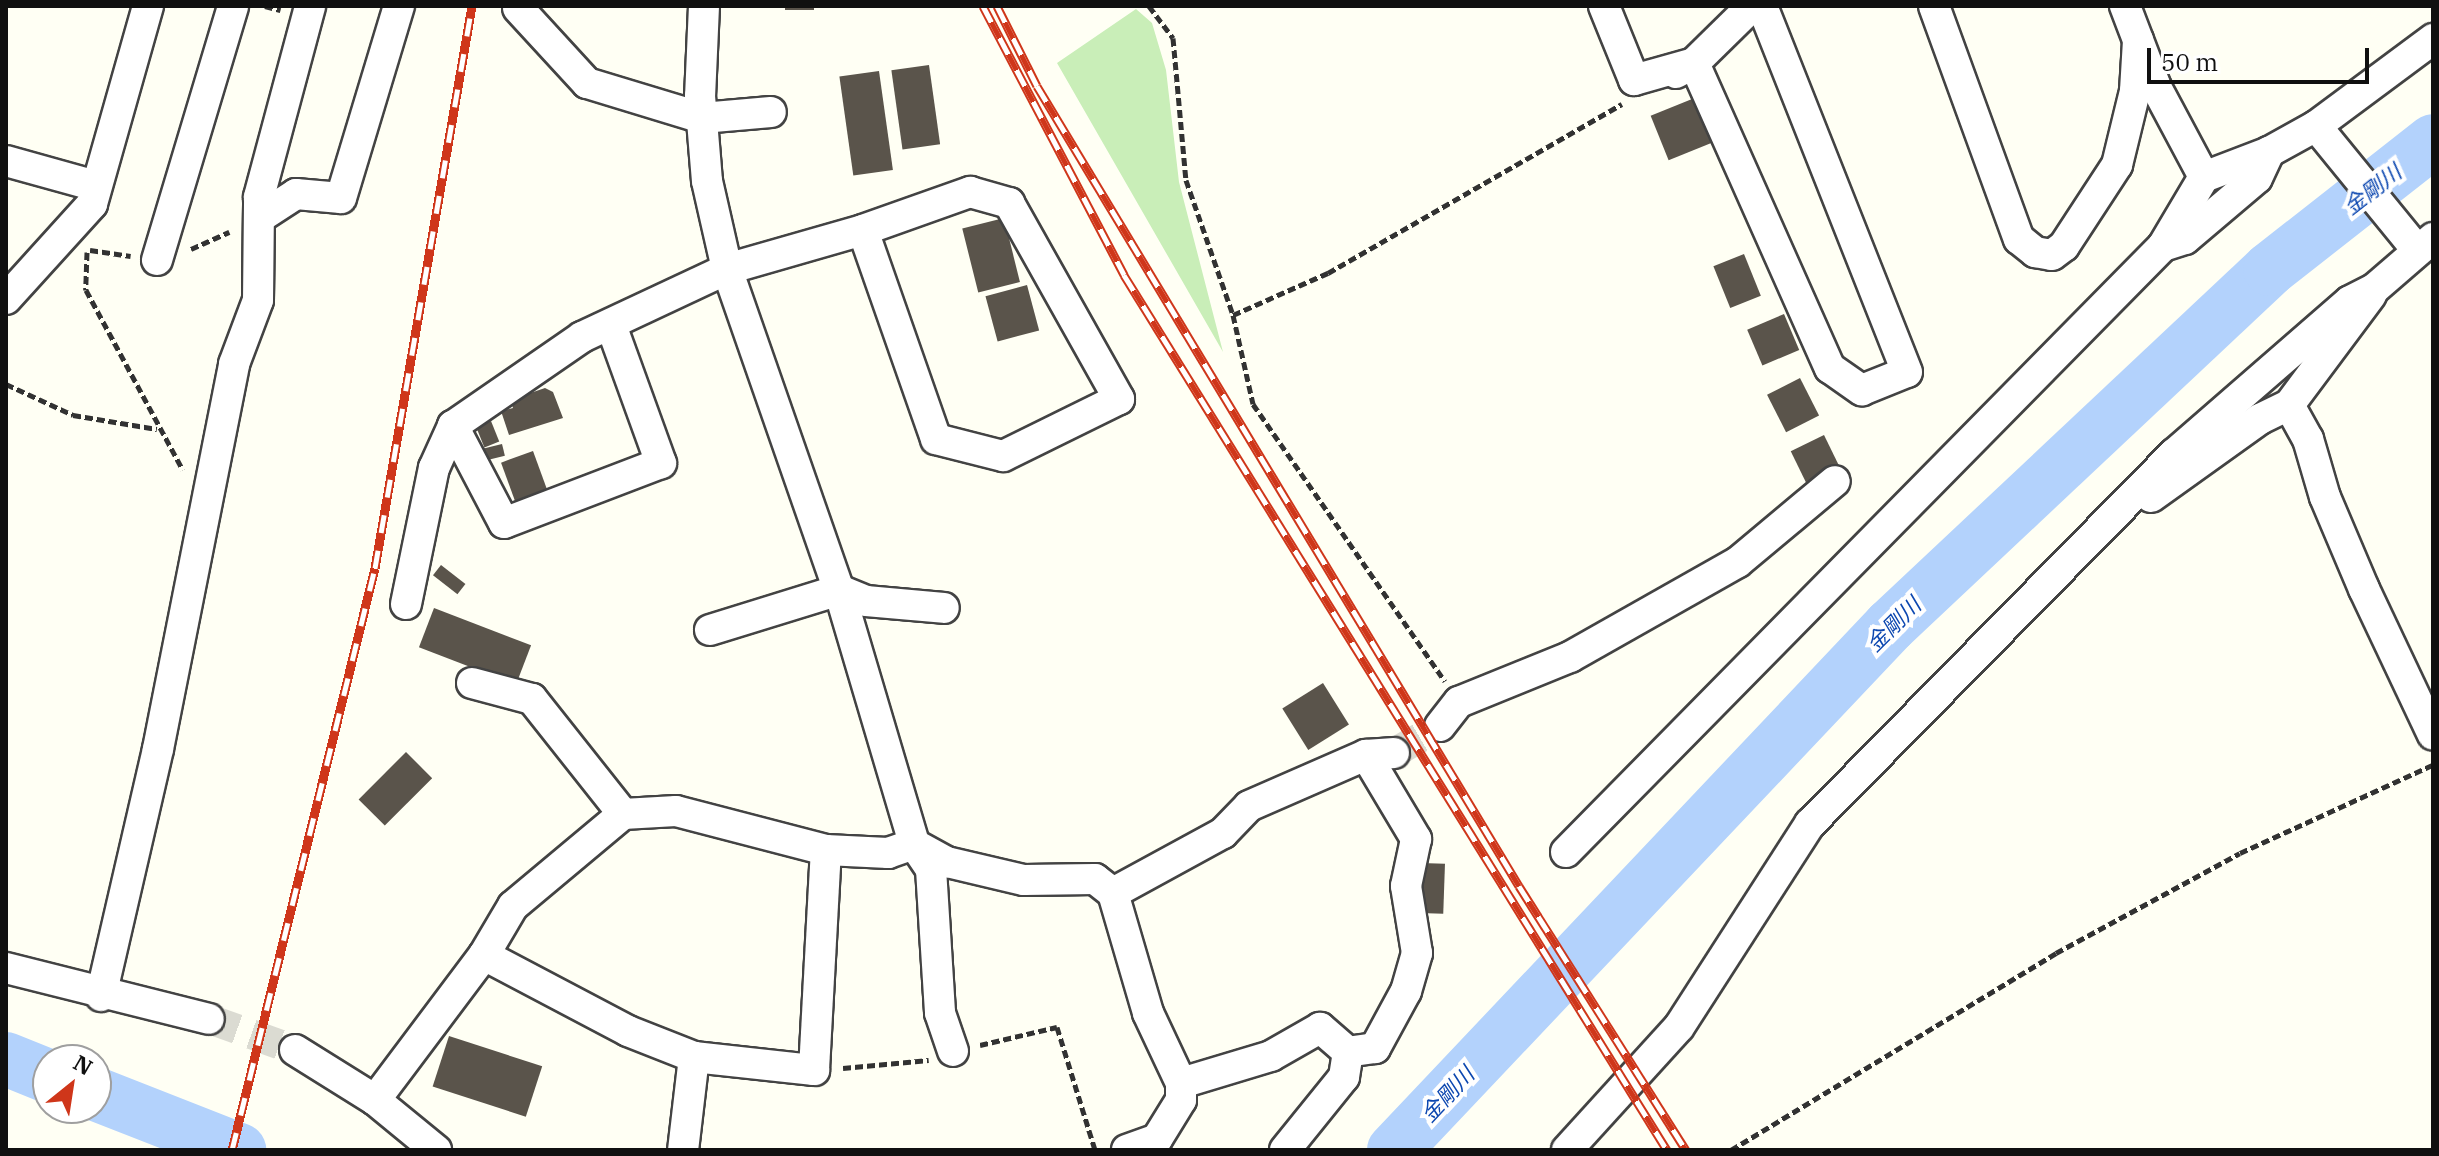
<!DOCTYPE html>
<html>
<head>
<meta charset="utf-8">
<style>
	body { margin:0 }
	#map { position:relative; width:2439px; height:1156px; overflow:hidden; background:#fffff4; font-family:"IBM Plex Serif","Noto Sans JP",serif }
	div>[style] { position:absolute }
	.green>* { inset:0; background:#c9eeb8 }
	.river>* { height:54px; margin:-27px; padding:0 27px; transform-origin:27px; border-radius:27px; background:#b3d2fc }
	.building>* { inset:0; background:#5a544b; transform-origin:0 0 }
	.minor-tunnel>* { height:30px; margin-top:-15px; transform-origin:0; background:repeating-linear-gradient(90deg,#dbdbd2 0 30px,transparent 0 45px) }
	.path>* { height:5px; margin-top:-2.5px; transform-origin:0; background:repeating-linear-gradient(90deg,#323232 0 8px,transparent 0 12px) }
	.roads { filter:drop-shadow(2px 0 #434343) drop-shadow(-2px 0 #434343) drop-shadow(0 2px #434343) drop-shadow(0 -2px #434343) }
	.minor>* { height:30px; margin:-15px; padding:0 15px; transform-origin:15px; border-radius:15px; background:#fff }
	.rail>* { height:9px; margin-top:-4.5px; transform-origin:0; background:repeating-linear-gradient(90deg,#fff 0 18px,#cf361a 0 36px); box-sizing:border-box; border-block:2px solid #cf361a }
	span { translate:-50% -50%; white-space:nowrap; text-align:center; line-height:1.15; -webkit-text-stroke:8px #fff; paint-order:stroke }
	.water-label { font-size:22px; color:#0c47b0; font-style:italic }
	.frame { position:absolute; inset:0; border:8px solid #101010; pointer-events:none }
	.north { position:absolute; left:32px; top:1044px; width:80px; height:80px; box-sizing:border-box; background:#fff; border:2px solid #9f9f9f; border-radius:50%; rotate:30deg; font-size:22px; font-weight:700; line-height:32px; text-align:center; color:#101010 }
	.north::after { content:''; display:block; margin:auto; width:28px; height:36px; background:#cf361a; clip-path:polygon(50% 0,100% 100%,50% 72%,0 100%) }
	.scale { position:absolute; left:2147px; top:48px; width:222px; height:36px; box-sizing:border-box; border:4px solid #101010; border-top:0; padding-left:10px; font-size:24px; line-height:28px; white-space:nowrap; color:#101010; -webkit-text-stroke:6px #fff; paint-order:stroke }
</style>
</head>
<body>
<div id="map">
	<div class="green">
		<i style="clip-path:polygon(1136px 9px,1152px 23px,1166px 70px,1179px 182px,1223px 352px,1057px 63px)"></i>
	</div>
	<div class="river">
		<i style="left:6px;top:1059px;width:45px;rotate:22deg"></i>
		<i style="left:96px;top:1094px;width:154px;rotate:21.4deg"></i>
		<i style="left:1394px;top:1150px;width:722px;rotate:-46.57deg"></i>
		<i style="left:1890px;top:626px;width:521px;rotate:-43.21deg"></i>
		<i style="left:2270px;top:269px;width:207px;rotate:-38.1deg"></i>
	</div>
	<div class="building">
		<i style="left:785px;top:6px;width:29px;height:4px"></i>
		<i style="left:929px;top:65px;width:80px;height:38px;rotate:82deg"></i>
		<i style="left:879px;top:71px;width:100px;height:40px;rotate:82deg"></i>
		<i style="left:1697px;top:97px;width:48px;height:50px;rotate:68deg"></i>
		<i style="left:1004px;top:218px;width:66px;height:43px;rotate:76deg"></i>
		<i style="left:1744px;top:254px;width:45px;height:33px;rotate:68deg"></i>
		<i style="left:1027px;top:285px;width:47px;height:43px;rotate:75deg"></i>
		<i style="left:1784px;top:314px;width:39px;height:40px;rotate:67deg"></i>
		<i style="left:1800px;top:378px;width:42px;height:37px;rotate:63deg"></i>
		<i style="clip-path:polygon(545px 388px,553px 392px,563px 418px,509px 435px,501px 411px,513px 408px,510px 400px)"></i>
		<i style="left:491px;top:421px;width:22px;height:16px;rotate:68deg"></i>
		<i style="left:1824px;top:435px;width:39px;height:37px;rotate:64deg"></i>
		<i style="left:502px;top:444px;width:12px;height:20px;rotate:76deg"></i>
		<i style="left:533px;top:451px;width:48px;height:34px;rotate:70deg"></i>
		<i style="left:441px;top:565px;width:31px;height:13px;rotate:38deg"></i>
		<i style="left:434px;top:608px;width:104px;height:42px;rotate:21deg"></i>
		<i style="left:1323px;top:683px;width:49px;height:48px;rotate:58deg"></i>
		<i style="left:406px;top:752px;width:37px;height:67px;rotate:45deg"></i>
		<i style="left:1421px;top:863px;width:24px;height:50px;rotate:2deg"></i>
		<i style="left:449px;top:1036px;width:98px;height:53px;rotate:18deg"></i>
	</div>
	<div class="minor-tunnel">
		<i style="left:1394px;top:753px;width:53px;rotate:-30.4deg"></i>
		<i style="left:209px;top:1019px;width:91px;rotate:19.8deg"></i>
	</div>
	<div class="path">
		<i style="left:265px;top:6px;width:16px;rotate:15deg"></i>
		<i style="left:1149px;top:6px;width:40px;rotate:53deg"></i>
		<i style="left:1173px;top:38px;width:143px;rotate:84.8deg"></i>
		<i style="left:1186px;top:180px;width:143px;rotate:70.8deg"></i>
		<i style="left:1233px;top:315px;width:104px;rotate:-23.9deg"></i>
		<i style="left:1328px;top:273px;width:339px;rotate:-29.9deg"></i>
		<i style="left:191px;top:249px;width:42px;rotate:-24.1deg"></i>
		<i style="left:90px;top:250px;width:41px;rotate:8.3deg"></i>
		<i style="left:87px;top:252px;width:38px;rotate:92deg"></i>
		<i style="left:86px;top:290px;width:204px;rotate:61.7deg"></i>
		<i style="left:1233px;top:315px;width:91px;rotate:77.3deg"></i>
		<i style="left:1253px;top:404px;width:337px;rotate:55.3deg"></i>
		<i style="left:6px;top:384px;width:74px;rotate:24.8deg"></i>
		<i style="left:73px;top:415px;width:85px;rotate:9.5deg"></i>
		<i style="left:980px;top:1045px;width:79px;rotate:-13.2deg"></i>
		<i style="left:1057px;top:1027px;width:129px;rotate:72.8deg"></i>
		<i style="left:843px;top:1068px;width:86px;rotate:-5.3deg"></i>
		<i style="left:1731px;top:1150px;width:380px;rotate:-31.2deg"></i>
		<i style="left:2056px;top:953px;width:209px;rotate:-28.5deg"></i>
		<i style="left:2240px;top:853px;width:211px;rotate:-24.6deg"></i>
	</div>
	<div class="roads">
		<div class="minor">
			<i style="left:704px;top:6px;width:90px;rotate:92.5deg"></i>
			<i style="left:700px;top:96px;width:85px;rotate:85.3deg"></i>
			<i style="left:707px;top:181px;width:90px;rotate:77.2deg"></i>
			<i style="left:727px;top:269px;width:340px;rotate:70.8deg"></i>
			<i style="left:839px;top:590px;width:265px;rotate:73.5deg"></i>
			<i style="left:914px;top:844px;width:30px;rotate:56deg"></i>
			<i style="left:931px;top:869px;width:144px;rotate:86.4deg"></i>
			<i style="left:940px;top:1013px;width:40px;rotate:71.1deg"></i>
			<i style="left:1604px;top:6px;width:80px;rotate:67.9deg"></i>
			<i style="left:1634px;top:80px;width:62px;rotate:-15.8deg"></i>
			<i style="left:1694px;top:63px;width:334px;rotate:66deg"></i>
			<i style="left:1830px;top:368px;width:39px;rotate:35deg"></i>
			<i style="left:1862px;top:390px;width:48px;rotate:-21.8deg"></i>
			<i style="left:1907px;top:372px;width:394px;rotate:-111.6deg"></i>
			<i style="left:1934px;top:6px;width:248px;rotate:70deg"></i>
			<i style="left:2019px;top:239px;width:21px;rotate:39deg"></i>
			<i style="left:2035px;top:252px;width:17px;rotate:10deg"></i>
			<i style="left:2052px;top:255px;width:15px;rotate:-37deg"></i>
			<i style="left:2064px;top:246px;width:97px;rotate:-56.8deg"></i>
			<i style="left:2117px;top:165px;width:76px;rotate:-76.3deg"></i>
			<i style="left:2135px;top:91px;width:51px;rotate:-86.6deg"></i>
			<i style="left:2125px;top:6px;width:87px;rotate:69.1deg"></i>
			<i style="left:2156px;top:87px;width:102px;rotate:61.9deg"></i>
			<i style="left:518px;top:8px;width:102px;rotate:47.4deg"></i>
			<i style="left:587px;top:83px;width:120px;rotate:16.9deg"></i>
			<i style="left:702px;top:118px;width:69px;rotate:-5deg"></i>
			<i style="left:1676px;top:73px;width:21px;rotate:-29deg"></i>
			<i style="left:1694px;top:63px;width:81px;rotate:-44.5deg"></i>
			<i style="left:2316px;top:126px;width:160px;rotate:50.8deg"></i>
			<i style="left:6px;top:161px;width:93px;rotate:15.5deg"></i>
			<i style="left:259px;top:218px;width:44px;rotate:-33deg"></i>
			<i style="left:296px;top:194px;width:45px;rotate:5.1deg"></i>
			<i style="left:341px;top:198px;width:201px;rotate:-73.2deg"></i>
			<i style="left:2163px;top:246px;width:23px;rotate:-18deg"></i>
			<i style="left:2185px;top:239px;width:94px;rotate:-40.3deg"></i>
			<i style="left:2257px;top:178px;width:29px;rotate:-65deg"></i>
			<i style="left:157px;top:260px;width:265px;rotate:-73.3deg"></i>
			<i style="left:2371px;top:295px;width:137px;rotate:126.7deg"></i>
			<i style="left:2289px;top:405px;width:39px;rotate:61deg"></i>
			<i style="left:2308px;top:439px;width:60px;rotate:73.7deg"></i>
			<i style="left:2325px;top:497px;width:100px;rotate:67deg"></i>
			<i style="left:2364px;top:589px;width:161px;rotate:64.7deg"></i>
			<i style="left:6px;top:299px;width:128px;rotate:-47.8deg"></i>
			<i style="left:92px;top:204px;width:206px;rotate:-74.2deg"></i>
			<i style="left:611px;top:325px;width:147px;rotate:70.1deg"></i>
			<i style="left:661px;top:463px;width:168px;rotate:159.1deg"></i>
			<i style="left:504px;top:523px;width:110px;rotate:-117.7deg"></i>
			<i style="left:453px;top:426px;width:157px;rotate:-34.6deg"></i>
			<i style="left:582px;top:337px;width:160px;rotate:-25.1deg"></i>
			<i style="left:727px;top:269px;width:141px;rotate:-16deg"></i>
			<i style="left:863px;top:230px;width:114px;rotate:-19.6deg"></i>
			<i style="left:970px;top:192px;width:41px;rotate:15.8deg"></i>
			<i style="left:1009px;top:203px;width:225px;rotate:60.7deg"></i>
			<i style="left:1119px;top:399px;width:129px;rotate:153.8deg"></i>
			<i style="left:1003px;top:456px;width:69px;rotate:-165.8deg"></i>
			<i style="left:936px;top:439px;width:221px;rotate:-109.3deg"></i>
			<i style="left:2151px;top:497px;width:134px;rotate:-35.6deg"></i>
			<i style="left:2260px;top:419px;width:32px;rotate:-26deg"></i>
			<i style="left:406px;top:604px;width:139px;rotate:-78.4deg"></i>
			<i style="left:434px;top:468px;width:46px;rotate:-65.7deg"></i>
			<i style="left:710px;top:630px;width:135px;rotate:-17.2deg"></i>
			<i style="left:839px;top:590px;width:29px;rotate:22deg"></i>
			<i style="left:866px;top:601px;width:78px;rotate:5.1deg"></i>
			<i style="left:472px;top:683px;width:62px;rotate:14.9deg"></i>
			<i style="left:532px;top:699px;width:147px;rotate:51.6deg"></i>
			<i style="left:1440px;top:726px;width:31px;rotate:-52deg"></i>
			<i style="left:1459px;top:702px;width:120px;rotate:-22.1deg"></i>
			<i style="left:1570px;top:657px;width:193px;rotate:-29.5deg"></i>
			<i style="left:1738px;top:562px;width:126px;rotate:-39.9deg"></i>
			<i style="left:1366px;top:755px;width:28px;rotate:-4deg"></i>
			<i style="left:1566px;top:852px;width:851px;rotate:-45.43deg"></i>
			<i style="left:2163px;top:246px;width:80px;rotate:-59.3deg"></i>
			<i style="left:2204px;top:177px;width:70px;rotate:-21deg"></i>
			<i style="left:2269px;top:152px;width:54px;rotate:-29deg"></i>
			<i style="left:2316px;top:126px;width:146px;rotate:-36.6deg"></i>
			<i style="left:1113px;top:893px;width:125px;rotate:-28.6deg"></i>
			<i style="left:1223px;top:833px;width:37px;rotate:-46deg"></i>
			<i style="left:1249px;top:806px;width:128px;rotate:-23.6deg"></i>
			<i style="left:1366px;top:755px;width:98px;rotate:59.2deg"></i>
			<i style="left:1416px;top:839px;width:48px;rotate:102deg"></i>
			<i style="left:1406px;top:886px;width:68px;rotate:80.7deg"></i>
			<i style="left:1417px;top:953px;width:40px;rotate:106deg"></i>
			<i style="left:1406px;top:991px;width:65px;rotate:118.5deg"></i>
			<i style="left:1375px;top:1048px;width:27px;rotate:172deg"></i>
			<i style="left:1348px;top:1052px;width:37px;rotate:-139deg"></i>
			<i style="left:1320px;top:1028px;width:56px;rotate:150.3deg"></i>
			<i style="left:1271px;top:1056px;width:94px;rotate:163.3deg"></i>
			<i style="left:484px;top:955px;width:163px;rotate:27.8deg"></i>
			<i style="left:628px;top:1031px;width:71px;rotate:21.5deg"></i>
			<i style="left:694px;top:1057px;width:94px;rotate:96.7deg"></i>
			<i style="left:6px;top:968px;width:209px;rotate:14.1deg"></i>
			<i style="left:101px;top:996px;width:253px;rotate:-77deg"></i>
			<i style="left:158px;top:749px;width:392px;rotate:-78.8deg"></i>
			<i style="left:234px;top:364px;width:68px;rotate:-69.4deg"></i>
			<i style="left:258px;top:300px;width:103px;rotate:-89.4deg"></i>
			<i style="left:259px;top:197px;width:198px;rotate:-75deg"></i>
			<i style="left:295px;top:1050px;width:94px;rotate:32deg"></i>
			<i style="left:375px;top:1100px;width:181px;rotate:-53.1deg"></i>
			<i style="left:484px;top:955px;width:57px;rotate:-59.4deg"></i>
			<i style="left:513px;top:906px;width:143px;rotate:-39.9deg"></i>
			<i style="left:623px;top:814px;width:53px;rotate:-3.2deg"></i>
			<i style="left:676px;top:811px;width:155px;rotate:14.6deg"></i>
			<i style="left:826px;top:850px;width:62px;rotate:2.8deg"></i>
			<i style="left:888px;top:853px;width:28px;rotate:-19deg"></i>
			<i style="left:914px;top:844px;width:38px;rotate:29deg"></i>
			<i style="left:947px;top:862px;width:79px;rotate:13.2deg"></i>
			<i style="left:1024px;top:880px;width:71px;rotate:-0.8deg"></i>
			<i style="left:1095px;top:879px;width:23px;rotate:38deg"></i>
			<i style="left:1113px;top:893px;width:125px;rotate:73.7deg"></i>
			<i style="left:1148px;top:1013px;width:77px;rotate:64.8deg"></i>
			<i style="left:1181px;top:1083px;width:17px;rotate:90deg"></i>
			<i style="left:1181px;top:1100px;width:46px;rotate:121.6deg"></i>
			<i style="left:1157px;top:1139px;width:32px;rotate:160deg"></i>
			<i style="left:694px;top:1057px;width:121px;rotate:6.2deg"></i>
			<i style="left:814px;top:1070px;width:220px;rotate:-86.9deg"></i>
			<i style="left:375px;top:1100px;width:79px;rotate:39.3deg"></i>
			<i style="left:1285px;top:1150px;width:94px;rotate:-51.1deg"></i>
			<i style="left:1344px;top:1077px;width:25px;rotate:-81deg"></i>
			<i style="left:1567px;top:1150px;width:166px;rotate:-47.7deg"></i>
			<i style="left:1679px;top:1027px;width:242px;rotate:-57.2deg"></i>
			<i style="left:1810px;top:824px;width:519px;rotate:-45.47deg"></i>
			<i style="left:2174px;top:454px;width:233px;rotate:-41deg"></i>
			<i style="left:2350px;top:301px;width:27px;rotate:-27deg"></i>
			<i style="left:2374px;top:289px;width:78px;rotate:-40.8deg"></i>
		</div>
	</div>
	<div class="rail">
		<i style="left:983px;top:6px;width:304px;rotate:62.3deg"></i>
		<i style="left:1124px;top:275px;width:1030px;rotate:58.18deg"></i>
		<i style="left:997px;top:6px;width:89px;rotate:63.4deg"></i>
		<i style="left:1037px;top:86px;width:934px;rotate:58.93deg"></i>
		<i style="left:1519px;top:886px;width:312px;rotate:57.7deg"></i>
		<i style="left:232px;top:1150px;width:599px;rotate:-76.2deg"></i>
		<i style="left:375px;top:568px;width:570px;rotate:-80.21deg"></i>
	</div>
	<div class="water-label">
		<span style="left:2372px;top:189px;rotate:-38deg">金剛川</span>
		<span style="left:1893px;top:624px;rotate:-45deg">金剛川</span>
		<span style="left:1447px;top:1094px;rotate:-47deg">金剛川</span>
	</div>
	<div class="frame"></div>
	<div class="north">N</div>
	<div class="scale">50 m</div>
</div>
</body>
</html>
